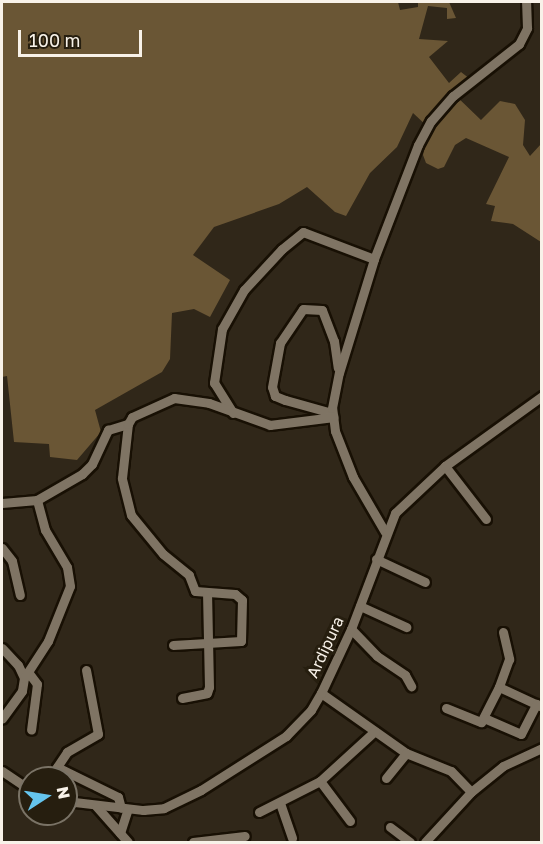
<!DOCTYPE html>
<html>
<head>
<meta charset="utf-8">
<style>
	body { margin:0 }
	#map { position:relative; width:543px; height:844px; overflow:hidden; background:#302719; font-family:"Golos Text",sans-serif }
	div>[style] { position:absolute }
	.forest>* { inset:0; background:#6a5635 }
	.roads { filter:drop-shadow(2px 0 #181004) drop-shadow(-2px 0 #181004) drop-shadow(0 2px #181004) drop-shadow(0 -2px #181004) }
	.minor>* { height:9px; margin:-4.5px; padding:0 4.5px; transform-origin:4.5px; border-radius:4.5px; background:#7f7464 }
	span { translate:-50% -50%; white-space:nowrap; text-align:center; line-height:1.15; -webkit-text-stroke:6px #261e0f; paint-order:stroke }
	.street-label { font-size:16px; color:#f8f2e9 }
	.frame { position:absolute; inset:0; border:3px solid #f8f2e9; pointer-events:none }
	.north { position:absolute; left:18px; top:766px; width:60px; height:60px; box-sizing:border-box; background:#261e0f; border:2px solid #7a7366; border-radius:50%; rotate:78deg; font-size:16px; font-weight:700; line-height:24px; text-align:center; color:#f8f2e9 }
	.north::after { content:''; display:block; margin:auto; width:21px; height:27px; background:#65c5ee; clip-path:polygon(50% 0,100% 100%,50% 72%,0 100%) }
	.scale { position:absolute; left:18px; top:30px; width:124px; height:27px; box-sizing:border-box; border:3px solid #f8f2e9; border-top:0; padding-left:8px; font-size:18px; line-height:21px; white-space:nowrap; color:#f8f2e9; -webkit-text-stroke:4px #261e0f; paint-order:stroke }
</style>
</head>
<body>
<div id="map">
	<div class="forest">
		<i style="clip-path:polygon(2px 2px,398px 2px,400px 10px,418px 7px,418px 2px,449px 2px,456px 18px,447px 19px,447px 8px,428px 6px,419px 39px,448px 41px,429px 57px,449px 83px,461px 72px,470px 79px,453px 93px,481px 120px,500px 101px,515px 104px,525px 120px,523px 145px,530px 156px,541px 144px,541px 242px,513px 224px,491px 221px,495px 206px,486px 204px,509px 157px,466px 138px,455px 145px,444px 167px,438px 169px,426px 163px,423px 155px,428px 127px,413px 113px,397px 147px,370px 173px,346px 216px,335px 212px,307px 187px,279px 204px,214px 227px,193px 255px,230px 280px,210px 317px,194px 309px,172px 313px,170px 359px,162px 372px,95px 410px,101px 432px,77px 460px,50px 457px,49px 444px,14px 442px,7px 376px,2px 377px)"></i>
	</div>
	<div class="roads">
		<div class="minor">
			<i style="left:233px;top:413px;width:36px;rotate:-122deg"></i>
			<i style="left:214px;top:383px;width:55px;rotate:-81.6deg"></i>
			<i style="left:222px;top:329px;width:45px;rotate:-60.6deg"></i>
			<i style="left:244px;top:290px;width:56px;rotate:-47.2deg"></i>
			<i style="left:282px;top:249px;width:27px;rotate:-39deg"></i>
			<i style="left:303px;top:232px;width:76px;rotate:20.8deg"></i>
			<i style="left:332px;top:413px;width:49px;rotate:-164.5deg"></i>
			<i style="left:285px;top:400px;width:11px;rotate:-158deg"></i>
			<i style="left:275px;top:396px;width:9px;rotate:-108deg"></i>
			<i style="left:272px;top:387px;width:45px;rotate:-79.7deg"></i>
			<i style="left:280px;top:343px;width:41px;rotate:-55.9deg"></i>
			<i style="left:303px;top:309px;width:19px;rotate:3deg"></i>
			<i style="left:322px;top:310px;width:33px;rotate:69deg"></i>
			<i style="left:334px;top:341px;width:27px;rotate:82deg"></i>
			<i style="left:445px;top:466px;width:67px;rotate:52.3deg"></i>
			<i style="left:2px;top:503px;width:35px;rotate:-5deg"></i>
			<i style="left:37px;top:500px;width:52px;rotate:-30deg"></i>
			<i style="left:82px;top:474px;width:14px;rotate:-45deg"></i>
			<i style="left:92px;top:464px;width:38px;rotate:-65deg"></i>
			<i style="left:108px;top:430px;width:21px;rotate:-17deg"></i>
			<i style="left:385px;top:532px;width:64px;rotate:-120.2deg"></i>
			<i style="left:353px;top:477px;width:49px;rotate:-111.4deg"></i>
			<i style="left:335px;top:431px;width:23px;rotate:-97deg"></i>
			<i style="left:332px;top:408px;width:36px;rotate:-79deg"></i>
			<i style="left:339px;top:373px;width:119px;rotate:-72.9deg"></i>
			<i style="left:374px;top:259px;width:122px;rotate:-68.9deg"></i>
			<i style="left:418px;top:145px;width:27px;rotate:-62deg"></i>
			<i style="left:431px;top:121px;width:33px;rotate:-49deg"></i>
			<i style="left:453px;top:96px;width:84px;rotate:-38.2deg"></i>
			<i style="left:519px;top:44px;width:18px;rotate:-63deg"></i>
			<i style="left:527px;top:28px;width:26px;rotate:-92deg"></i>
			<i style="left:2px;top:548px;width:16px;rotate:52deg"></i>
			<i style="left:12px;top:561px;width:35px;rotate:77deg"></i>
			<i style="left:376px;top:559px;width:54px;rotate:25.1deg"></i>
			<i style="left:360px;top:606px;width:51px;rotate:24.5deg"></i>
			<i style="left:351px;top:629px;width:37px;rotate:46deg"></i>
			<i style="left:377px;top:656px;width:34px;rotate:34deg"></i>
			<i style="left:405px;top:675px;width:13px;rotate:61deg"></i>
			<i style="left:503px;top:632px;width:28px;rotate:77deg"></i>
			<i style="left:509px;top:659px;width:30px;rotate:110deg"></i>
			<i style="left:499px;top:687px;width:47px;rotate:24.9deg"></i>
			<i style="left:173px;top:645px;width:68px;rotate:-3.4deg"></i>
			<i style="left:241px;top:641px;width:41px;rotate:-88.6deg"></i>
			<i style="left:242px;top:600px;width:9px;rotate:-139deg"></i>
			<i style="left:235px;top:594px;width:40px;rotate:-175.7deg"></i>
			<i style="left:195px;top:591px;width:17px;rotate:-111deg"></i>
			<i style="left:189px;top:575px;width:33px;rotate:-141deg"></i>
			<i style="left:163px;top:554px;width:50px;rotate:-129.4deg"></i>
			<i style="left:131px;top:515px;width:38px;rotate:-104deg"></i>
			<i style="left:122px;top:478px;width:54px;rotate:-83.7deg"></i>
			<i style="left:128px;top:424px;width:8px;rotate:-60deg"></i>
			<i style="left:132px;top:417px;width:46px;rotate:-24.3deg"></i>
			<i style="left:174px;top:398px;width:35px;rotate:8deg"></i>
			<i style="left:209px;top:403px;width:65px;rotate:19.8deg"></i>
			<i style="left:270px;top:425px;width:64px;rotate:-7.2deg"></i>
			<i style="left:2px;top:648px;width:23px;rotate:47deg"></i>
			<i style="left:18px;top:665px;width:14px;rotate:65deg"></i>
			<i style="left:24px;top:678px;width:13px;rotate:99deg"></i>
			<i style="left:22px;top:691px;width:34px;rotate:126deg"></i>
			<i style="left:86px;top:670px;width:65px;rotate:79.4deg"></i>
			<i style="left:98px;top:734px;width:36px;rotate:150deg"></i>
			<i style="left:67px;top:752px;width:18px;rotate:124deg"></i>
			<i style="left:57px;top:767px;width:68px;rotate:26.2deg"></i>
			<i style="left:118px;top:797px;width:11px;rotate:75deg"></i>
			<i style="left:28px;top:672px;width:15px;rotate:53deg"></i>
			<i style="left:37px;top:684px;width:46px;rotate:97.4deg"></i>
			<i style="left:24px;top:678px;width:44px;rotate:-57deg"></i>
			<i style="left:48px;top:641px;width:59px;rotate:-68.2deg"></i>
			<i style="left:70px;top:586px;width:19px;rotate:-99deg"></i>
			<i style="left:67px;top:567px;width:43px;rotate:-120.7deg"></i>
			<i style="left:45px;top:530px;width:31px;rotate:-105deg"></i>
			<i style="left:321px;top:693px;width:104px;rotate:35.2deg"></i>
			<i style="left:406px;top:753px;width:48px;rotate:21.8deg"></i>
			<i style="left:451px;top:771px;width:29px;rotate:46deg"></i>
			<i style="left:471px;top:792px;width:41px;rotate:-39.1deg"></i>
			<i style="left:503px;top:766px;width:43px;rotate:-24.8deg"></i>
			<i style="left:182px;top:698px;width:25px;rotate:-11deg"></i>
			<i style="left:207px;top:693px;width:6px;rotate:-72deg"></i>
			<i style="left:209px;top:687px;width:93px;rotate:-91.2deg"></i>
			<i style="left:446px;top:708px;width:38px;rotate:22deg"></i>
			<i style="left:481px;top:722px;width:39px;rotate:-63deg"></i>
			<i style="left:484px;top:718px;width:40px;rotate:23.4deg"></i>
			<i style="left:521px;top:734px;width:34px;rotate:-63deg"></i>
			<i style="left:2px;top:771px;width:34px;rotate:34deg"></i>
			<i style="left:386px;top:778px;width:32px;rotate:-51deg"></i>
			<i style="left:320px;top:781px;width:50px;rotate:53.1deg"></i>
			<i style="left:66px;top:801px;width:78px;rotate:6.7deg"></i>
			<i style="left:143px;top:810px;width:21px;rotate:-5deg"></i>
			<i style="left:164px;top:808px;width:41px;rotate:-25.9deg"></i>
			<i style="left:201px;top:790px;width:101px;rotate:-32.4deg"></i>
			<i style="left:286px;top:736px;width:36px;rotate:-46deg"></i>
			<i style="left:311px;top:710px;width:20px;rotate:-60deg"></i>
			<i style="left:321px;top:693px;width:71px;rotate:-64.9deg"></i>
			<i style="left:351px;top:629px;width:124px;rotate:-69.2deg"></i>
			<i style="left:395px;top:513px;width:69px;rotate:-43.2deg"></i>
			<i style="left:445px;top:466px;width:120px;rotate:-35.8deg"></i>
			<i style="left:280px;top:803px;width:37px;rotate:71deg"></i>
			<i style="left:96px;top:806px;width:48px;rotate:48.4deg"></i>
			<i style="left:259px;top:812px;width:68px;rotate:-26.9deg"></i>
			<i style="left:320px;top:781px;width:74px;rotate:-42.3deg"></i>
			<i style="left:390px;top:827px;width:25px;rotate:37deg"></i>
			<i style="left:120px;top:833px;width:25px;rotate:-72deg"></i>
			<i style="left:193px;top:842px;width:52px;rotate:-6.6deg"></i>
			<i style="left:425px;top:842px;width:68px;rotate:-47.4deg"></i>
		</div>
	</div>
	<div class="street-label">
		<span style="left:325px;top:647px;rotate:-65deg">Ardipura</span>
	</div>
	<div class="frame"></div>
	<div class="north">N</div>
	<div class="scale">100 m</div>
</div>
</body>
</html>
